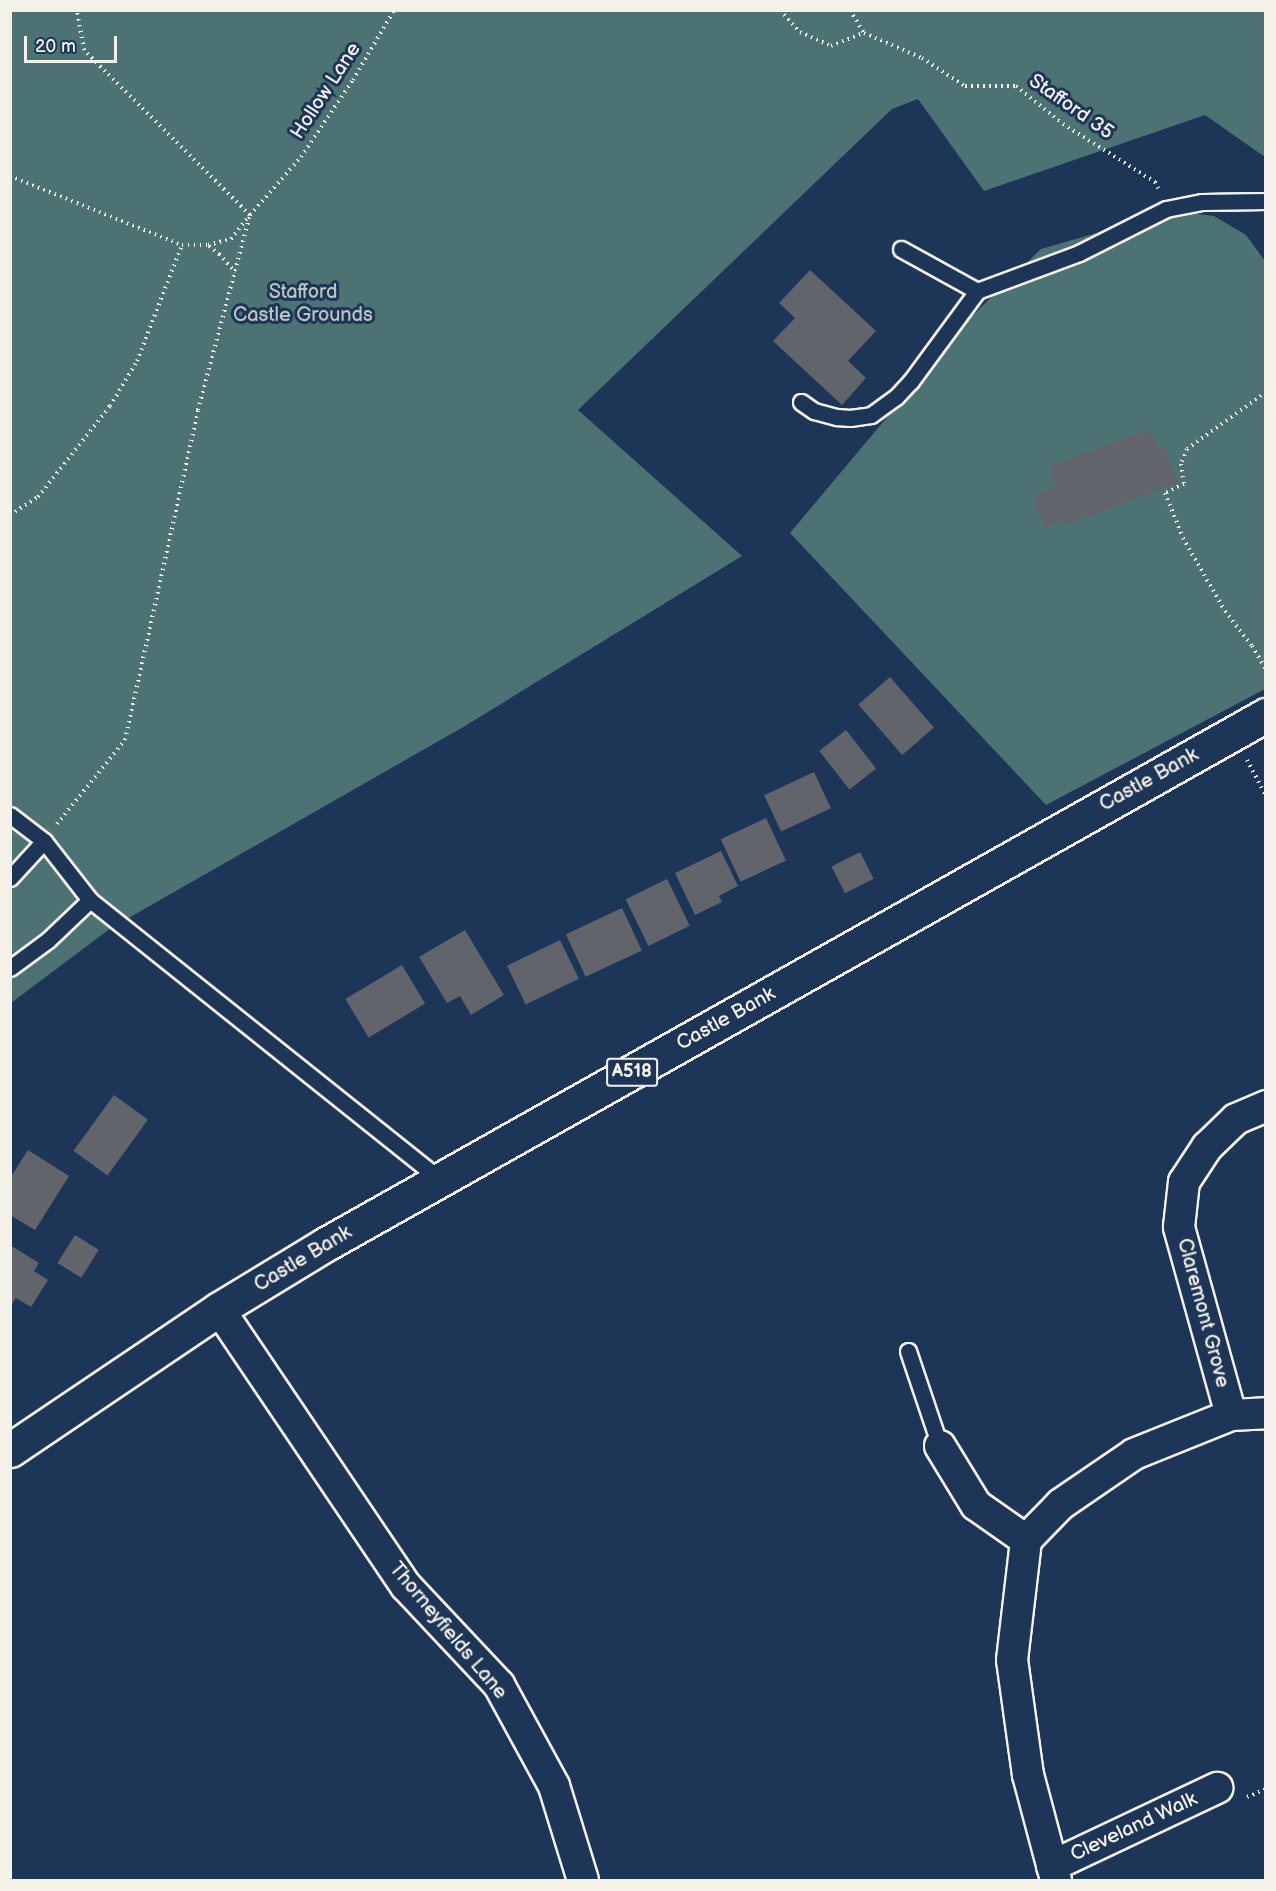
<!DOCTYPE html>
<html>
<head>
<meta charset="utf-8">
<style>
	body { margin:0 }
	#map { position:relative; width:1276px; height:1891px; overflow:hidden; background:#1d3557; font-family:"Balsamiq Sans",sans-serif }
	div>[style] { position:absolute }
	.green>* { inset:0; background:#4d7274 }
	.building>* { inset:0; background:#62646c; transform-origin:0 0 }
	.path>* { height:4px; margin-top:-2px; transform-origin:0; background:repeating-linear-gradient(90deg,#f4f1e8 0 1.5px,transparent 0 6px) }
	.roads { filter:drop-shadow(2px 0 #f4f1e8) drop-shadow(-2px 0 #f4f1e8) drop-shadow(0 2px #f4f1e8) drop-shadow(0 -2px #f4f1e8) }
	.service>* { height:15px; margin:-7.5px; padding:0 7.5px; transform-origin:7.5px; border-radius:7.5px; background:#1d3557 }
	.minor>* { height:30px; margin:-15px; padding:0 15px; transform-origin:15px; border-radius:15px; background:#1d3557 }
	.trunk>* { height:33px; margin:-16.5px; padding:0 16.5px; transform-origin:16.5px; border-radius:16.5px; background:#1d3557 }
	span { translate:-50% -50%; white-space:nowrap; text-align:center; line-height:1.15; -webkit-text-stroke:6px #1d3557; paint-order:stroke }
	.shield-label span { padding:2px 4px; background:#1d3557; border:2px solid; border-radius:4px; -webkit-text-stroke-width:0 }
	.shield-label { font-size:18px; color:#f4f1e8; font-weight:700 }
	.street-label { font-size:20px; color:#f4f1e8 }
	.park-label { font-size:20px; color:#bac5bf }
	.frame { position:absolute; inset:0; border:12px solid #f4f1e8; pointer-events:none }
	.scale { position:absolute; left:24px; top:36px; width:93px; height:27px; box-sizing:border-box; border:3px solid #f4f1e8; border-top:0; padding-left:8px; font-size:18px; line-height:21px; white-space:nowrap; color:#f4f1e8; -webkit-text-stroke:4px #1d3557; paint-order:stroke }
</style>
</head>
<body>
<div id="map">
	<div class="green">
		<i style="clip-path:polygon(10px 11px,1265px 11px,1265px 157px,1205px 115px,984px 191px,918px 99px,892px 109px,578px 410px,742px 556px,465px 726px,111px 928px,11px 1003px)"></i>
		<i style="clip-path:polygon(1173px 211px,1214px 216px,1246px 235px,1265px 261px,1265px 689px,1046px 805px,790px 533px,971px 317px,1041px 249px)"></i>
	</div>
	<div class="building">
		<i style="clip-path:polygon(810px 270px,876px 331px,848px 361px,866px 378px,842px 405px,773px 341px,795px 318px,779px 303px)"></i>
		<i style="clip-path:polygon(1151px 429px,1158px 449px,1165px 447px,1178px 482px,1067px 525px,1065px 520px,1044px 528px,1033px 495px,1056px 487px,1049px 466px)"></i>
		<i style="left:890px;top:677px;width:67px;height:42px;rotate:49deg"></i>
		<i style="left:846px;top:730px;width:49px;height:34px;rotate:52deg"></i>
		<i style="left:814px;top:772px;width:40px;height:55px;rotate:65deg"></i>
		<i style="left:766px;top:818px;width:47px;height:50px;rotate:65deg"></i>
		<i style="clip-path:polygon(721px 851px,738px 886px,719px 896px,722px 902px,695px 915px,675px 873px)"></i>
		<i style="left:860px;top:852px;width:30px;height:32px;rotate:63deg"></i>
		<i style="left:667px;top:879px;width:52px;height:46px;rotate:64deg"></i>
		<i style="left:622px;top:908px;width:47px;height:62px;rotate:65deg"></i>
		<i style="clip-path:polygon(465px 930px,504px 995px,471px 1015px,460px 996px,447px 1003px,419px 957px)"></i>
		<i style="left:560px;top:940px;width:43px;height:59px;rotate:64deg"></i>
		<i style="left:402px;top:965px;width:45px;height:66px;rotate:59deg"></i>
		<i style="left:114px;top:1095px;width:42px;height:69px;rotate:36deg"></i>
		<i style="clip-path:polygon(28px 1150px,69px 1176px,35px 1230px,10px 1215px,10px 1178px)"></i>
		<i style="left:75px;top:1235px;width:28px;height:33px;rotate:32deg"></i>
		<i style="clip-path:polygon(10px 1245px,39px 1263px,34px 1271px,48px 1280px,31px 1307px,16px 1298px,10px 1307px)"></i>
	</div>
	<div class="path">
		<i style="left:780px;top:10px;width:30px;rotate:48deg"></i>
		<i style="left:800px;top:32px;width:34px;rotate:24deg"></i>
		<i style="left:831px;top:46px;width:35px;rotate:-22deg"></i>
		<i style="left:850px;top:10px;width:27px;rotate:59deg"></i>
		<i style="left:864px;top:33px;width:63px;rotate:23.3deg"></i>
		<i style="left:922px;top:58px;width:51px;rotate:33.1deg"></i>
		<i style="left:965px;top:86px;width:51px"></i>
		<i style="left:1016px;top:86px;width:60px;rotate:39deg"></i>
		<i style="left:1063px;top:124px;width:109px;rotate:32.2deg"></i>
		<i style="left:1155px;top:182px;width:7px;rotate:63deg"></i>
		<i style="left:10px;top:176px;width:185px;rotate:21.9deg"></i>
		<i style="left:182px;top:245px;width:26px"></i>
		<i style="left:208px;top:245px;width:24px;rotate:-15deg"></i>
		<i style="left:231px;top:239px;width:31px;rotate:-52deg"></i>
		<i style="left:250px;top:215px;width:234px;rotate:-135.2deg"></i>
		<i style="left:84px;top:50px;width:41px;rotate:-99.9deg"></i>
		<i style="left:209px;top:246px;width:13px;rotate:39deg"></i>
		<i style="left:219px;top:254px;width:24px;rotate:48deg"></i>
		<i style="left:1266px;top:392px;width:97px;rotate:144.2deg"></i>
		<i style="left:1187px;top:449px;width:16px;rotate:112deg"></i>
		<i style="left:1181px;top:464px;width:20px;rotate:81deg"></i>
		<i style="left:1184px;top:484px;width:21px;rotate:155deg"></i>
		<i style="left:1165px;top:493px;width:48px;rotate:68.2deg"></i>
		<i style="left:1183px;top:538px;width:84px;rotate:60.1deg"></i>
		<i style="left:1225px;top:611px;width:44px;rotate:52.4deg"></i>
		<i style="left:1252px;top:646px;width:27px;rotate:59deg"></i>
		<i style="left:10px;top:515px;width:33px;rotate:-33deg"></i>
		<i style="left:38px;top:497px;width:116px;rotate:-51.6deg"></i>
		<i style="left:110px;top:406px;width:52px;rotate:-59deg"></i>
		<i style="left:137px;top:361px;width:124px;rotate:-68.8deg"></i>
		<i style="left:1247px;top:760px;width:41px;rotate:62.2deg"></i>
		<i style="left:57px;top:824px;width:108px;rotate:-51deg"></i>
		<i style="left:125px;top:740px;width:338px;rotate:-77.5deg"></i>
		<i style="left:198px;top:410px;width:202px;rotate:-75.1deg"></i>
		<i style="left:250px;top:215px;width:77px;rotate:-48.7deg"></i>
		<i style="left:301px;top:157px;width:93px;rotate:-56deg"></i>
		<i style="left:353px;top:80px;width:81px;rotate:-59.6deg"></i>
		<i style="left:1247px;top:1797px;width:21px;rotate:-23deg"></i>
	</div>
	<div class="roads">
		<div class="service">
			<i style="left:901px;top:249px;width:87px;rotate:28.9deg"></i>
			<i style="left:801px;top:402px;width:16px;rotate:35deg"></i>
			<i style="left:814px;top:411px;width:24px;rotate:15deg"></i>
			<i style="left:837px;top:417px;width:13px;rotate:4deg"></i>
			<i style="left:850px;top:418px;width:21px;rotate:-8deg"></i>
			<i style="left:871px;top:415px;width:31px;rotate:-36deg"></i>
			<i style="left:896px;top:397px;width:22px;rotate:-47deg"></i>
			<i style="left:911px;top:381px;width:112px;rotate:-53.7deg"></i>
			<i style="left:977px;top:291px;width:109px;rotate:-20.4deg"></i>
			<i style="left:1079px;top:253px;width:97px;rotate:-26.8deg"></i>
			<i style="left:1166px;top:209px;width:37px;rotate:-11deg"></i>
			<i style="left:1202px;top:202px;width:64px;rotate:-0.9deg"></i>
			<i style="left:10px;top:815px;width:43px;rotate:37.4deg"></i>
			<i style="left:10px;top:878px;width:50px;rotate:-47.4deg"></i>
			<i style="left:44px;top:841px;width:75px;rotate:52.1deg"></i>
			<i style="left:90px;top:900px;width:447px;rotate:38.6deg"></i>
			<i style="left:10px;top:968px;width:47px;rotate:-36.4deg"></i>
			<i style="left:48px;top:940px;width:58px;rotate:-43.6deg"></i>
			<i style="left:908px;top:1351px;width:100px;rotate:71.4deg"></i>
		</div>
		<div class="minor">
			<i style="left:219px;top:1309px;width:334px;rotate:56deg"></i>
			<i style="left:406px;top:1586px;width:136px;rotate:46.8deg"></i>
			<i style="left:499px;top:1685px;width:115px;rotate:61.4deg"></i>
			<i style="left:554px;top:1786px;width:98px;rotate:72.9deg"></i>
			<i style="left:1231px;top:1415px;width:195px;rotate:-105.5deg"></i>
			<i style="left:1179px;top:1227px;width:45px;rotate:-83.7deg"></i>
			<i style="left:1184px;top:1182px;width:42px;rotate:-56.7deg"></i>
			<i style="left:1207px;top:1147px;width:40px;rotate:-44deg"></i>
			<i style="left:1236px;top:1119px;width:33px;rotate:-23deg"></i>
			<i style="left:940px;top:1446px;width:69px;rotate:58.6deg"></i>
			<i style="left:976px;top:1505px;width:61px;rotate:35deg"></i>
			<i style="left:1052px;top:1866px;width:183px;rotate:-25.3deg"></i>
			<i style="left:1056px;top:1880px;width:109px;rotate:-104.9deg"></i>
			<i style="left:1028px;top:1775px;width:116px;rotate:-97.9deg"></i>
			<i style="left:1012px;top:1660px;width:121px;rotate:-83.3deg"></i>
			<i style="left:1026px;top:1540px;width:50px;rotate:-45.8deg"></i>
			<i style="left:1061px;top:1504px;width:88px;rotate:-34.4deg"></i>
			<i style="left:1134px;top:1454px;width:105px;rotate:-21.9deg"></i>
			<i style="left:1231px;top:1415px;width:35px;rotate:-3deg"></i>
		</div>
		<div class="trunk">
			<i style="left:10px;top:1450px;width:252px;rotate:-34deg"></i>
			<i style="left:219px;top:1309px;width:125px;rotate:-31.3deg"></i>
			<i style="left:326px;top:1244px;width:1079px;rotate:-29.37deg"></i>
		</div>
	</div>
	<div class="shield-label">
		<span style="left:632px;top:1072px">A518</span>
	</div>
	<div class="street-label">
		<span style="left:326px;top:91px;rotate:-57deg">Hollow Lane</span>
		<span style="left:1071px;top:107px;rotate:35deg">Stafford 35</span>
		<span style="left:1149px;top:780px;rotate:-29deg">Castle Bank</span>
		<span style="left:726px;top:1019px;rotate:-29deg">Castle Bank</span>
		<span style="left:303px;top:1259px;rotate:-31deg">Castle Bank</span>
		<span style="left:1203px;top:1313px;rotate:75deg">Claremont Grove</span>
		<span style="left:448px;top:1631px;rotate:50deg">Thorneyfields Lane</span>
		<span style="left:1134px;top:1827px;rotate:-25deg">Cleveland Walk</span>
	</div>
	<div class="park-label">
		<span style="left:303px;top:304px">Stafford<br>Castle Grounds</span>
	</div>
	<div class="frame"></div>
	<div class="scale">20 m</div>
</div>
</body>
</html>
